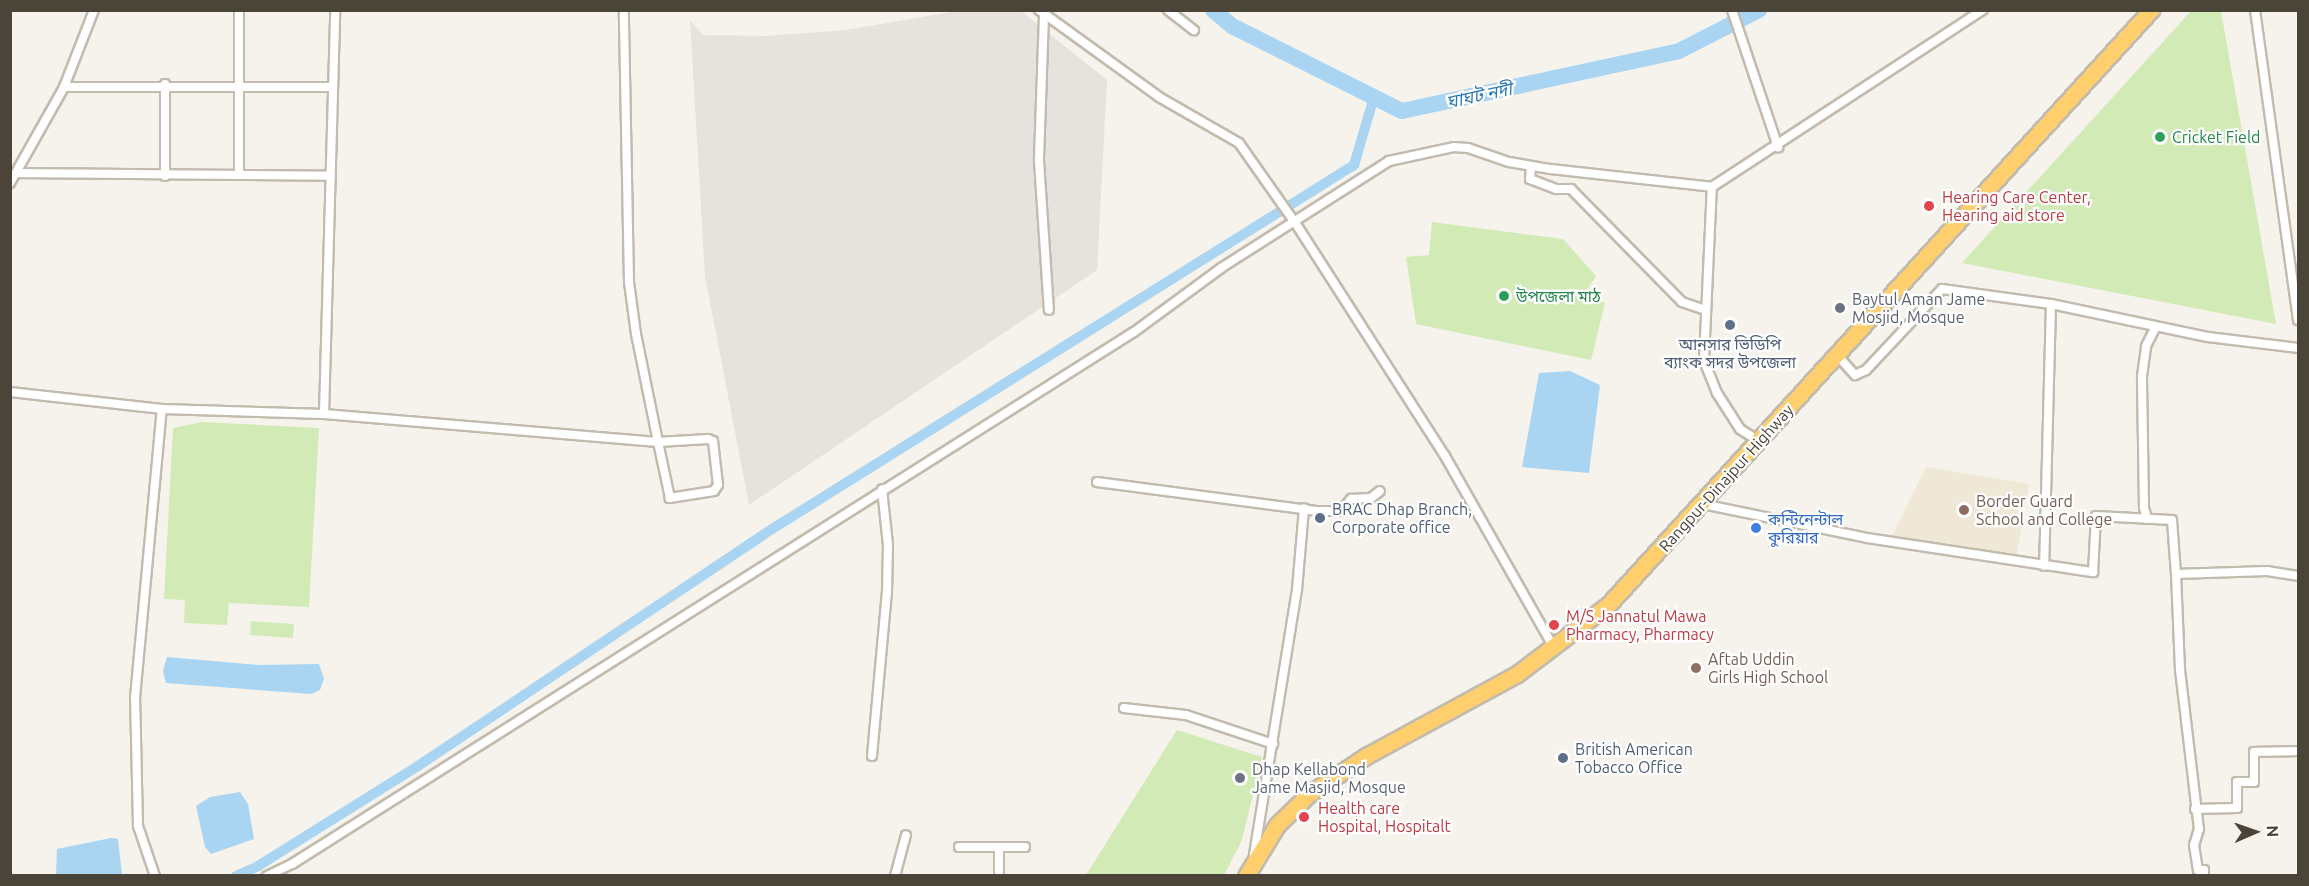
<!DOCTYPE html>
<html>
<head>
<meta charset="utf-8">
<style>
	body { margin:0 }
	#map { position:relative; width:2309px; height:886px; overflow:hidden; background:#f6f3ec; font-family:Ubuntu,"Noto Sans Bengali",sans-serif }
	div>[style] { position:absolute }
	.industrial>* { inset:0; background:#e6e2dd }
	.education>* { inset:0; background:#efe8d6 }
	.green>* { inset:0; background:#d2eab5; transform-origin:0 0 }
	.water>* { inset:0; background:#a9d4f2 }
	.canal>* { height:10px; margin:-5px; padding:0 5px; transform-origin:5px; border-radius:5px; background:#a9d4f2 }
	.river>* { height:16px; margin:-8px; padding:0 8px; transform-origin:8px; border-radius:8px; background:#a9d4f2 }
	.roads { filter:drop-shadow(2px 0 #c2bbae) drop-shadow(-2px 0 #c2bbae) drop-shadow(0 2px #c2bbae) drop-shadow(0 -2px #c2bbae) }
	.street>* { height:8px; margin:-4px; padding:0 4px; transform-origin:4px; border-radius:4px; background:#fff }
	.highway>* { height:15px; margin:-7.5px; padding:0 7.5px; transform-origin:7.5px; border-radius:7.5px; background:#ffcf6e }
	.dots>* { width:16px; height:16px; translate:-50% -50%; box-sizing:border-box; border:3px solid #fff; border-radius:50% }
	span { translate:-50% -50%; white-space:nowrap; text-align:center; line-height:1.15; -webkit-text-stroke:4.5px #fff; paint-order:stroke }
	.leisure-label { font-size:16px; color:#27864d }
	.left { translate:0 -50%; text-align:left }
	.health-label { font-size:16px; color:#be3a42 }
	.worship-label { font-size:16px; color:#5b616d }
	.service-label { font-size:16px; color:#4e5e75 }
	.street-label { font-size:16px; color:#4b4439 }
	.education-label { font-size:16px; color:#785e54 }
	.shop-label { font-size:16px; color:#366cbe }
	.water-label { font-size:18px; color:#2e7ab2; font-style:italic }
	.frame { position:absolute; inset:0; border:12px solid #4b4439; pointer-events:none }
	.north { position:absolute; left:2225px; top:802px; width:60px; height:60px; -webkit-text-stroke:4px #fff; paint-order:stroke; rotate:88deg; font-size:16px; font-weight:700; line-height:24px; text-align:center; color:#4b4439 }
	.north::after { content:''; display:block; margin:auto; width:21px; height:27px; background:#4b4439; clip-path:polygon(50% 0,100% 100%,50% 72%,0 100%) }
</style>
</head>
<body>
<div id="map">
	<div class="industrial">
		<i style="clip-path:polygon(958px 11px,1021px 11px,1107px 80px,1097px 270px,749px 505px,705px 276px,690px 20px,703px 35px,766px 36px,846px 30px)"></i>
	</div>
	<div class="education">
		<i style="clip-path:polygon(1926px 467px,2029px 484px,2016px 559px,1892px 536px)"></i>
	</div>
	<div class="green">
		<i style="clip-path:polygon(2192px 10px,2221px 11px,2276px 324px,1962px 263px)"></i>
		<i style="clip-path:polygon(1432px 222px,1563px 239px,1596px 276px,1587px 290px,1605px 303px,1591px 360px,1416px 324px,1406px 257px,1429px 255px)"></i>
		<i style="clip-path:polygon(202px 422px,319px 428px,309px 607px,229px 603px,227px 625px,184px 623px,185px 600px,164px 599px,173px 428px)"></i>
		<i style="left:251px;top:621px;width:43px;height:14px;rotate:4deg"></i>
		<i style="clip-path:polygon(1177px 730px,1262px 757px,1242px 840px,1224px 875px,1086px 875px)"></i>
	</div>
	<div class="water">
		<i style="clip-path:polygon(1570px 371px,1600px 385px,1589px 473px,1522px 467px,1539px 373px)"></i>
		<i style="clip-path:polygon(167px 657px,258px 665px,319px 664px,324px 679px,320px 690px,311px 694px,166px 683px,163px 671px)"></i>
		<i style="clip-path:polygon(240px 792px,248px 804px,254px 839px,211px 854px,205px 847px,196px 806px,210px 797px)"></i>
		<i style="clip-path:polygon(111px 838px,118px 839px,122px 875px,56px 875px,57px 849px)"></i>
	</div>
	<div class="canal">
		<i style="left:236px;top:876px;width:24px;rotate:-24deg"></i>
		<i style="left:258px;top:866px;width:189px;rotate:-32deg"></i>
		<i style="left:418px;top:766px;width:432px;rotate:-33.8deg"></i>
		<i style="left:777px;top:526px;width:681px;rotate:-32.03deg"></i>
		<i style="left:1354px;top:165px;width:71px;rotate:-73.6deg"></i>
	</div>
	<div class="river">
		<i style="left:1213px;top:10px;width:25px;rotate:40deg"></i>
		<i style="left:1232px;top:26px;width:190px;rotate:26.6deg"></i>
		<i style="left:1402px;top:111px;width:283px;rotate:-12.2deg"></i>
		<i style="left:1679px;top:51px;width:90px;rotate:-27.1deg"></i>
	</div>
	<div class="roads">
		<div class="street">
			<i style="left:1039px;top:10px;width:148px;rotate:35.9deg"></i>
			<i style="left:1159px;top:97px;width:92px;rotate:29.9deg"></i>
			<i style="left:1239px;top:143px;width:99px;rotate:54.9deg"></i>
			<i style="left:1296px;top:224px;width:276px;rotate:57.3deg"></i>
			<i style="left:1445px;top:456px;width:221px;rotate:60.4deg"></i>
			<i style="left:1168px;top:10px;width:33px;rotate:38deg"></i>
			<i style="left:1732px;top:10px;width:145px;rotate:71.4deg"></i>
			<i style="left:2255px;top:10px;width:313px;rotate:82.1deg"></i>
			<i style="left:1044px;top:15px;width:146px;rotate:92deg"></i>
			<i style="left:1039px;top:161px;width:149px;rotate:86.2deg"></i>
			<i style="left:165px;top:84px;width:92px;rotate:90deg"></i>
			<i style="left:64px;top:87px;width:269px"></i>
			<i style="left:1531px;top:166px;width:13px;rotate:94deg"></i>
			<i style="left:1530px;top:179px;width:28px;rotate:21deg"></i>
			<i style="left:1556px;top:189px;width:15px"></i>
			<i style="left:1571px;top:189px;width:158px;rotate:45.5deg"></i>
			<i style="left:1682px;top:302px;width:24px;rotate:19deg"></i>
			<i style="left:17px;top:173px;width:314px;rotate:0.5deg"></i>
			<i style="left:239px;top:175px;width:165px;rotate:-90deg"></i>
			<i style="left:10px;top:183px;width:110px;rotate:-60.6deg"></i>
			<i style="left:64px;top:87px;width:83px;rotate:-68.7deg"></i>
			<i style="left:2051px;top:304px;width:160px;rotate:11.9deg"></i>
			<i style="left:2208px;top:337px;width:91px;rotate:7deg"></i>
			<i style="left:1837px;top:355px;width:27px;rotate:48deg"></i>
			<i style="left:1855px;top:375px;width:12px;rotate:-24deg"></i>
			<i style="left:1866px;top:370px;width:111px;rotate:-46.8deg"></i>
			<i style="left:1942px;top:289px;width:110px;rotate:7.8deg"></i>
			<i style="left:2051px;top:304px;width:262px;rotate:91.5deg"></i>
			<i style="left:10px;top:392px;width:153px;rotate:6.4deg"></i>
			<i style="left:162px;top:409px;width:162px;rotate:1.8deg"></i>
			<i style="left:324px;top:414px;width:335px;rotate:4.8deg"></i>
			<i style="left:658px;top:442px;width:50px;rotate:-3.4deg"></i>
			<i style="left:708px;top:439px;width:5px;rotate:22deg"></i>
			<i style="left:713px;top:441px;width:44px;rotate:83.5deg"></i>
			<i style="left:718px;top:485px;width:7px;rotate:124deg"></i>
			<i style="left:714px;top:491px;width:45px;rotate:171deg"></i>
			<i style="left:670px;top:498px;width:57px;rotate:-102.1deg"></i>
			<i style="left:658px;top:442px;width:110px;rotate:-101.5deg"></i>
			<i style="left:636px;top:334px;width:52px;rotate:-97.7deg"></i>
			<i style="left:629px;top:282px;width:272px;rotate:-91.1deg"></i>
			<i style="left:324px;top:414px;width:404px;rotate:-88.4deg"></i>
			<i style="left:1759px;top:441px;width:22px;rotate:-148deg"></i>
			<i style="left:1740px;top:429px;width:43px;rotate:-122.6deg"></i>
			<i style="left:1717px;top:393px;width:35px;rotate:-112deg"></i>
			<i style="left:1704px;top:360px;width:173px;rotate:-87.4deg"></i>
			<i style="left:1712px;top:187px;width:324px;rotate:-33.2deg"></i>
			<i style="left:1097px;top:482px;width:223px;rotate:7.5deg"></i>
			<i style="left:1318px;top:511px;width:23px"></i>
			<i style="left:1341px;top:511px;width:16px;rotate:-50deg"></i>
			<i style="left:1351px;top:499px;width:20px;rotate:-3deg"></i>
			<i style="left:1371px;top:498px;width:11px;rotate:-38deg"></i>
			<i style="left:1702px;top:504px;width:168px;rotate:11.6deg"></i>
			<i style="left:1867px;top:538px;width:229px;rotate:8.6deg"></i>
			<i style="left:2093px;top:572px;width:56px;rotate:-86.9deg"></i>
			<i style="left:2096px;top:516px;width:76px;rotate:3deg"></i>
			<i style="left:2172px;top:520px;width:54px;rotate:85.8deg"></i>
			<i style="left:2176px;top:574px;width:91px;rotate:-1.9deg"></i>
			<i style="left:2267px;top:571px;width:31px;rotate:9deg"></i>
			<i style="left:2147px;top:519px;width:11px;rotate:-105deg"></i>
			<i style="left:2144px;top:508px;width:132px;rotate:-90.9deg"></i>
			<i style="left:2142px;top:376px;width:30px;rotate:-82deg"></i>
			<i style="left:2146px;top:346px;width:22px;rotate:-63deg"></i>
			<i style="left:2176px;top:574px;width:96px;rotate:87.6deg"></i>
			<i style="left:2180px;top:670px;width:160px;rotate:83.2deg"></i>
			<i style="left:2199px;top:829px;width:17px;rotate:107deg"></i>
			<i style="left:2194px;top:845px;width:25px;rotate:81deg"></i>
			<i style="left:2198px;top:870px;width:6px"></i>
			<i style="left:2204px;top:870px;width:6px;rotate:90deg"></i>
			<i style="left:1124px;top:708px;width:62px;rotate:6.4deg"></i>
			<i style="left:1186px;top:715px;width:92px;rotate:18.4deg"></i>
			<i style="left:872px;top:756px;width:165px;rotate:-84.8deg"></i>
			<i style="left:887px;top:592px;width:47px;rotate:-88.8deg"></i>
			<i style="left:888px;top:545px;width:56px;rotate:-96.1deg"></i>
			<i style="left:2195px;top:809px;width:42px;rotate:-1.4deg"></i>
			<i style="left:2237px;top:808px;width:26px;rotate:-90deg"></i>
			<i style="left:2237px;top:782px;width:17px"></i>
			<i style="left:2254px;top:782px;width:30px;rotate:-90deg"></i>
			<i style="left:2254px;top:752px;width:44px;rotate:-1.3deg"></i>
			<i style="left:959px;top:847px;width:66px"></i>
			<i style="left:999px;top:848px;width:28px;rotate:90deg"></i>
			<i style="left:1254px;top:855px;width:268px;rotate:-80.8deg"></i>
			<i style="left:1297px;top:590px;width:82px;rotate:-85.1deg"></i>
			<i style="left:155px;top:876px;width:53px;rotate:-108.8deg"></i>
			<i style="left:138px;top:826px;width:128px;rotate:-91.3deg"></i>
			<i style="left:135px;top:698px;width:290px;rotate:-84.7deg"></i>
			<i style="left:267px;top:876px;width:28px;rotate:-26deg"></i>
			<i style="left:292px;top:864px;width:996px;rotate:-32.29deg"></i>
			<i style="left:1134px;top:332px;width:108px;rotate:-36.3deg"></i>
			<i style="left:1221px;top:268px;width:199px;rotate:-32.5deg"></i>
			<i style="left:1389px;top:161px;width:66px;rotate:-12.2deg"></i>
			<i style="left:1454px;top:147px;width:14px;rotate:4deg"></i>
			<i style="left:1468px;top:148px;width:43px;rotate:18.9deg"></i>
			<i style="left:1509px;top:162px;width:42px;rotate:9.7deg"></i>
			<i style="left:1550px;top:169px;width:163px;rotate:6.3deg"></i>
			<i style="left:895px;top:876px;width:42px;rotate:-75deg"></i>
		</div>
		<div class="highway">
			<i style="left:1246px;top:876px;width:60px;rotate:-58.7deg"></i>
			<i style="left:1277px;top:825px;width:45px;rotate:-44.1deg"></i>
			<i style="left:1309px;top:794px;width:69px;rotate:-33.7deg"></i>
			<i style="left:1366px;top:756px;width:172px;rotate:-28.5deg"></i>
			<i style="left:1517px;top:674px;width:114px;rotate:-37.2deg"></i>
			<i style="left:1608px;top:605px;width:806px;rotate:-47.62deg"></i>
		</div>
	</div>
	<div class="dots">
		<i style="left:2160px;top:137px;background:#2e9e5b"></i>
		<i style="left:1929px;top:206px;background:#e0444e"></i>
		<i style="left:1504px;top:296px;background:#2e9e5b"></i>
		<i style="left:1840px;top:308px;background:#6b7280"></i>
		<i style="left:1730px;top:325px;background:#5c6f8a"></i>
		<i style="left:1964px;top:510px;background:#8d6e63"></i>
		<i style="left:1320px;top:518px;background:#5c6f8a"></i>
		<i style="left:1756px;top:528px;background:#3f7fe0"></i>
		<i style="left:1554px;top:625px;background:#e0444e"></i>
		<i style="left:1696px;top:668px;background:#8d6e63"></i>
		<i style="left:1563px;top:758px;background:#5c6f8a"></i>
		<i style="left:1240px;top:778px;background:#6b7280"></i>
		<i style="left:1304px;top:817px;background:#e0444e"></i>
	</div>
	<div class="leisure-label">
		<span class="left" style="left:2172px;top:137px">Cricket Field</span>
		<span class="left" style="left:1516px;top:296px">উপজেলা মাঠ</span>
	</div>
	<div class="health-label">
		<span class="left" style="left:1942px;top:206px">Hearing Care Center,<br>Hearing aid store</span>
		<span class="left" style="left:1566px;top:625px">M/S Jannatul Mawa<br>Pharmacy, Pharmacy</span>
		<span class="left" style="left:1318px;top:817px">Health care<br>Hospital, Hospitalt</span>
	</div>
	<div class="worship-label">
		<span class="left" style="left:1852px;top:308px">Baytul Aman Jame<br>Mosjid, Mosque</span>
		<span class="left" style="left:1252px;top:778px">Dhap Kellabond<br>Jame Masjid, Mosque</span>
	</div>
	<div class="service-label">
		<span style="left:1730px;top:353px">আনসার ভিডিপি<br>ব্যাংক সদর উপজেলা</span>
		<span class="left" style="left:1332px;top:518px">BRAC Dhap Branch,<br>Corporate office</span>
		<span class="left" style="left:1575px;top:758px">British American<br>Tobacco Office</span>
	</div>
	<div class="street-label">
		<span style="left:1726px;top:478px;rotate:-48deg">Rangpur-Dinajpur Highway</span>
	</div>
	<div class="education-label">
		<span class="left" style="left:1976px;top:510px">Border Guard<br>School and College</span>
		<span class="left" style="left:1708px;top:668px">Aftab Uddin<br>Girls High School</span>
	</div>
	<div class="shop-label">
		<span class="left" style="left:1768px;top:528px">কন্টিনেন্টাল<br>কুরিয়ার</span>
	</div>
	<div class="water-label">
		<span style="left:1479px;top:95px;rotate:-12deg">ঘাঘট নদী</span>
	</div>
	<div class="frame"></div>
	<div class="north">N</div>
</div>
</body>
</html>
